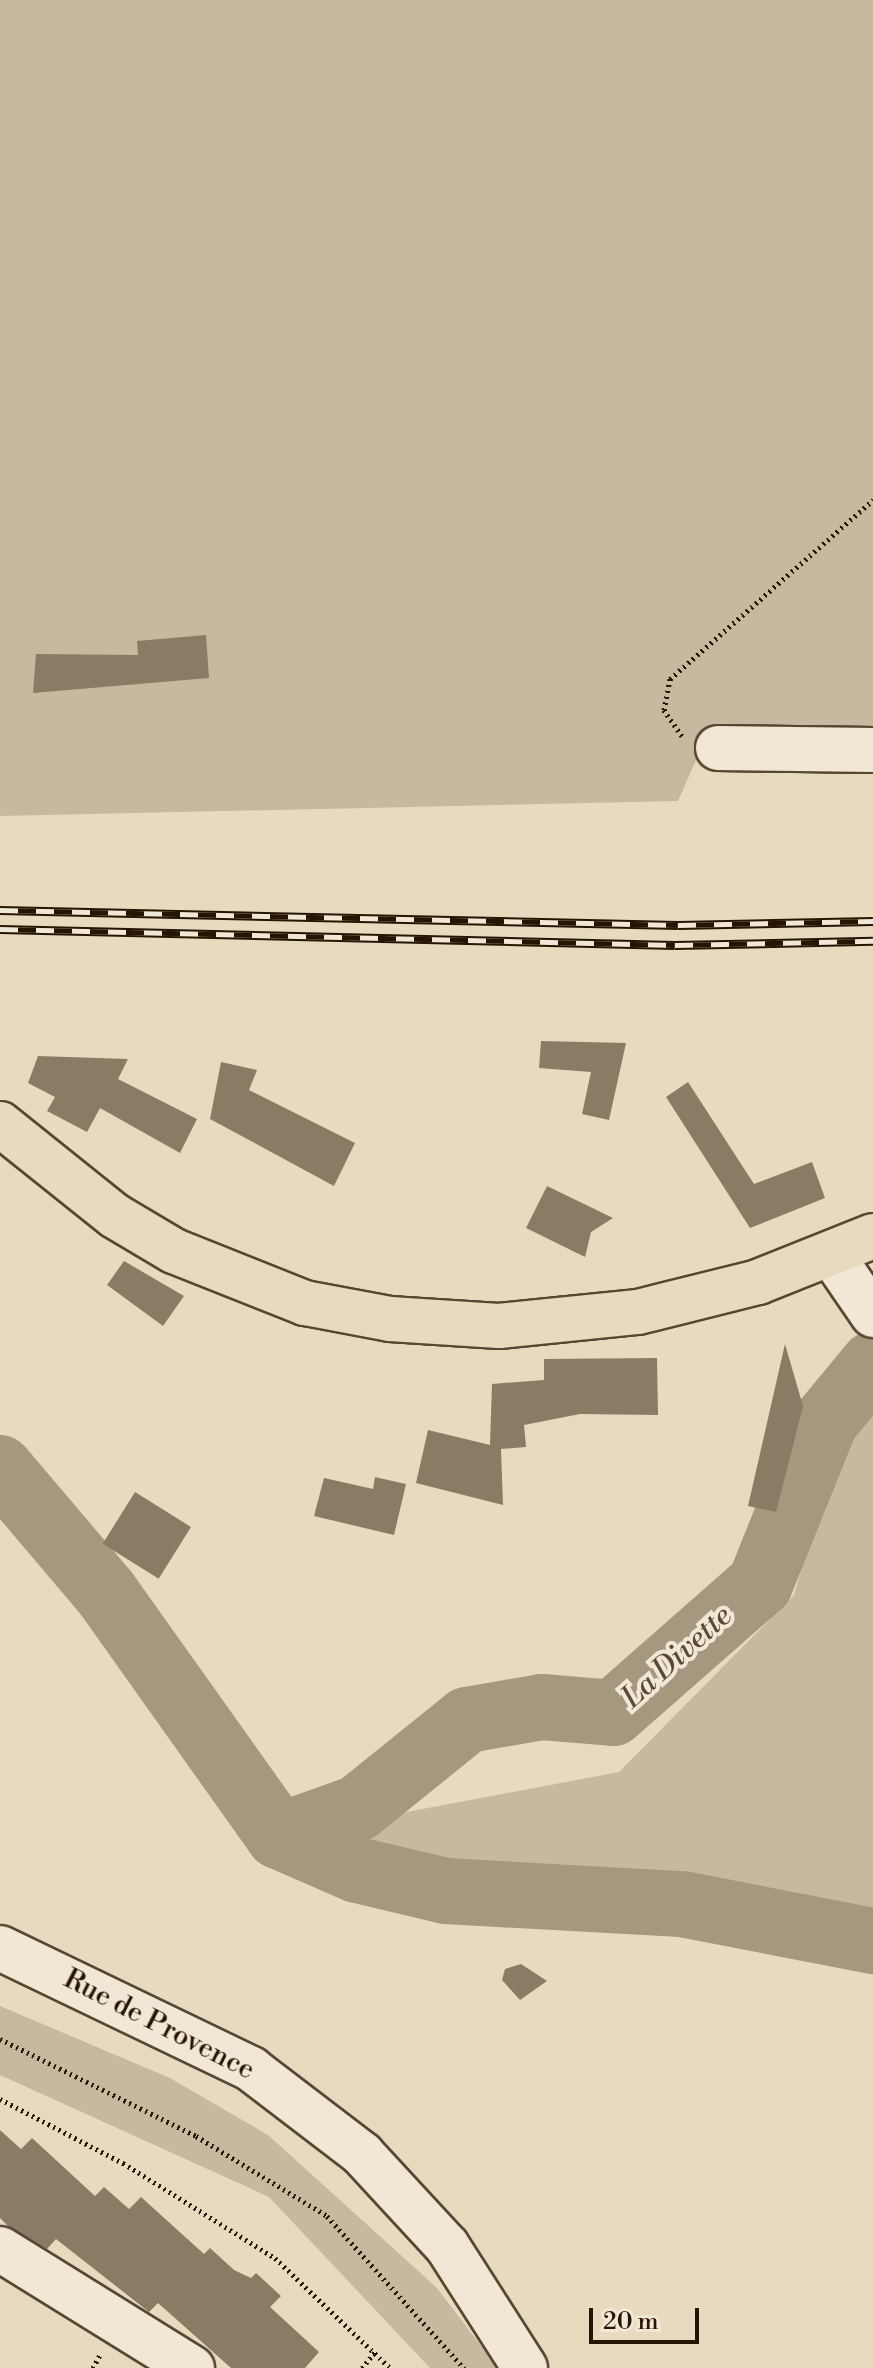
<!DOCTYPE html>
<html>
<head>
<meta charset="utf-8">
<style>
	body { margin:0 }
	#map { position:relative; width:873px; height:2368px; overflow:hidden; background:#e8dabf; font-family:"Libre Bodoni",serif }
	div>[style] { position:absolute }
	.green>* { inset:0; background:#c7b99f }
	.river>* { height:66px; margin:-33px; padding:0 33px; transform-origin:33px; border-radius:33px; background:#a6977f }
	.building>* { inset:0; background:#8b7b65; transform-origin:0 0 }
	.path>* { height:5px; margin-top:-2.5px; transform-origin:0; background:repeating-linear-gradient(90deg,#271503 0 2px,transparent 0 6px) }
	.roads { filter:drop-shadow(2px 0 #574632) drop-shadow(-2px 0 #574632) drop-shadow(0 2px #574632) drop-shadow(0 -2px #574632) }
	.minor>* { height:44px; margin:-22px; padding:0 22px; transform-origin:22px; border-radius:22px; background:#f0e7d5 }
	.major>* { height:44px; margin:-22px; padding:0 22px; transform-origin:22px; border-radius:22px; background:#e8dabf }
	.rail>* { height:9px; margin-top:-4.5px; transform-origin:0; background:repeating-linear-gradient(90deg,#f0e7d5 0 18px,#271503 0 36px); box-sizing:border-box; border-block:2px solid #271503 }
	span { translate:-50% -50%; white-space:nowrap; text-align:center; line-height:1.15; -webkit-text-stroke:8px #f0e7d5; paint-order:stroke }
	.street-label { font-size:28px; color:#271503 }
	.water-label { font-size:30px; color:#5a4935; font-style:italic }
	.scale { position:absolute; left:589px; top:2308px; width:110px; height:36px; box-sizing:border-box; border:4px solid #271503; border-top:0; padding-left:10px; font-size:24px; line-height:28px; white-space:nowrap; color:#271503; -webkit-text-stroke:6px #f0e7d5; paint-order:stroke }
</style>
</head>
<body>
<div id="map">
	<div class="green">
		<i style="clip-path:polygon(0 0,873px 0,873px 732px,707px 735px,678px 801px,0 816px)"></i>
		<i style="clip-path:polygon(873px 1390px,873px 1923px,665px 1891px,450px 1924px,333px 1890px,279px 1836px,619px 1772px,794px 1595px,836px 1443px)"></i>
		<i style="clip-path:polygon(0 2006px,170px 2078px,268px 2135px,436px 2287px,498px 2368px,430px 2368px,269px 2197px,0 2075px)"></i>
	</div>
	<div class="river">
		<i style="left:0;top:1468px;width:164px;rotate:49.7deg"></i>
		<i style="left:106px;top:1593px;width:298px;rotate:54.6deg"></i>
		<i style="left:279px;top:1836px;width:85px;rotate:23.6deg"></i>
		<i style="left:357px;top:1870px;width:91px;rotate:13.3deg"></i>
		<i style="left:446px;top:1891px;width:236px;rotate:3.2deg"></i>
		<i style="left:682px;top:1904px;width:195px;rotate:11deg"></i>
		<i style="left:279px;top:1836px;width:84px;rotate:-19.5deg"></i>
		<i style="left:358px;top:1808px;width:140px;rotate:-38.9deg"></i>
		<i style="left:467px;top:1720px;width:76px;rotate:-9.8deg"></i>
		<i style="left:542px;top:1707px;width:71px;rotate:4.8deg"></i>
		<i style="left:613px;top:1713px;width:196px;rotate:-41.3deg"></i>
		<i style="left:760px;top:1584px;width:175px;rotate:-68.1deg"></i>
		<i style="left:825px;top:1422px;width:75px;rotate:-50.4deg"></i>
	</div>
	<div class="building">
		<i style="clip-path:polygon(206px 635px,209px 678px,33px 693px,36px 654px,138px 655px,137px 641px)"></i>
		<i style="clip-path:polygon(541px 1041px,626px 1043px,609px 1120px,582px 1114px,591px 1072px,539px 1068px)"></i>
		<i style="clip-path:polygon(38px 1056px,128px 1059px,118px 1079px,197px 1119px,180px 1153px,100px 1108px,87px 1132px,47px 1111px,55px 1097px,28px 1083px)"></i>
		<i style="clip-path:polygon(221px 1062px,257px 1070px,249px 1090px,355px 1143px,334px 1186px,210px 1119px)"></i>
		<i style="clip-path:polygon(688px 1082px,754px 1184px,812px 1162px,825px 1198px,750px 1228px,666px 1097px)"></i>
		<i style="clip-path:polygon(547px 1186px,613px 1218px,591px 1232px,585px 1257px,526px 1228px)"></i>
		<i style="clip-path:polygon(124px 1261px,184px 1296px,163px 1326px,107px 1285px)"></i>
		<i style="clip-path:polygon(785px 1344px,803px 1406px,776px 1512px,748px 1506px)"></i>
		<i style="clip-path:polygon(657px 1358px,658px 1415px,580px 1414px,524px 1425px,526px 1447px,501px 1449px,503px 1505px,416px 1483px,428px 1430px,490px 1445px,492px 1384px,544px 1380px,544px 1359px)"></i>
		<i style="clip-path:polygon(375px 1477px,406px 1484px,394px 1535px,314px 1516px,324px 1478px,373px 1489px)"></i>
		<i style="left:135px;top:1492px;width:66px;height:61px;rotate:32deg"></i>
		<i style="clip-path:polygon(521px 1964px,547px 1981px,520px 2000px,502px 1980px,505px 1969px)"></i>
		<i style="clip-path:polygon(0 2130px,21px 2149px,32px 2138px,95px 2196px,104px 2187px,129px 2209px,141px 2197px,204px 2254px,210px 2248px,234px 2270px,251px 2278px,256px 2273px,281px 2296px,270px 2307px,319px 2352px,305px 2368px,231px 2368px,158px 2303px,149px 2312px,56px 2239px,47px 2249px,8px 2226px,0 2218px)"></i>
	</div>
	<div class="path">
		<i style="left:682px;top:736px;width:32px;rotate:-125deg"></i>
		<i style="left:664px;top:710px;width:32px;rotate:-79deg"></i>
		<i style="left:670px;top:679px;width:271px;rotate:-41.4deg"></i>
		<i style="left:0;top:2039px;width:219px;rotate:26.3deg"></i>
		<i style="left:196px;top:2136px;width:153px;rotate:31.4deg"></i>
		<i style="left:327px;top:2216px;width:205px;rotate:48deg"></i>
		<i style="left:0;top:2099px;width:139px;rotate:27.5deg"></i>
		<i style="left:123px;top:2163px;width:179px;rotate:32deg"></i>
		<i style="left:275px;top:2258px;width:159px;rotate:43.7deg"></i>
		<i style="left:93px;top:2368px;width:15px;rotate:-62deg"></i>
		<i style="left:362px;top:2368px;width:21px;rotate:-51deg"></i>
	</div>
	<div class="roads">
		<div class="minor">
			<i style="left:718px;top:748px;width:155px;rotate:0.7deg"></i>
			<i style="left:831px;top:1254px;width:74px;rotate:55.5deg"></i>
			<i style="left:0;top:1948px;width:279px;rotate:25.7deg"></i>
			<i style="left:251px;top:2069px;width:140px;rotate:37.4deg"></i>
			<i style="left:362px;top:2154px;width:125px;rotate:47.3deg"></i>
			<i style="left:447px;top:2246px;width:145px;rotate:57.4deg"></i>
			<i style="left:0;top:2249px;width:226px;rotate:31.8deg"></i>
		</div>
		<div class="major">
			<i style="left:0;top:1124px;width:147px;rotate:38.7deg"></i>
			<i style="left:115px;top:1216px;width:69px;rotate:30.7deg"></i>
			<i style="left:174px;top:1251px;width:141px;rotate:21.7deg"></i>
			<i style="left:305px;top:1303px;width:86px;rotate:10.7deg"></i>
			<i style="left:390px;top:1319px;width:109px;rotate:3.7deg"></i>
			<i style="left:499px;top:1326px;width:140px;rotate:-5.8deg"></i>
			<i style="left:638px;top:1312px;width:124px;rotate:-14deg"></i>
			<i style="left:758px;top:1282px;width:124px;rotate:-21.8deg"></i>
		</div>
	</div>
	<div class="rail">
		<i style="left:0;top:910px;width:678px;rotate:1.27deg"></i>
		<i style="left:678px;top:925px;width:195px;rotate:-1.2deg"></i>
		<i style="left:0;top:929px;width:675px;rotate:1.36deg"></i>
		<i style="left:675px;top:945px;width:198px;rotate:-1.2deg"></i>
	</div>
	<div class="street-label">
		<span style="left:159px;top:2025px;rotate:27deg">Rue de Provence</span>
	</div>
	<div class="water-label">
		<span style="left:677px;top:1657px;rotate:-42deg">La Divette</span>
	</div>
	<div class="scale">20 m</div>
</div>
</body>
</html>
